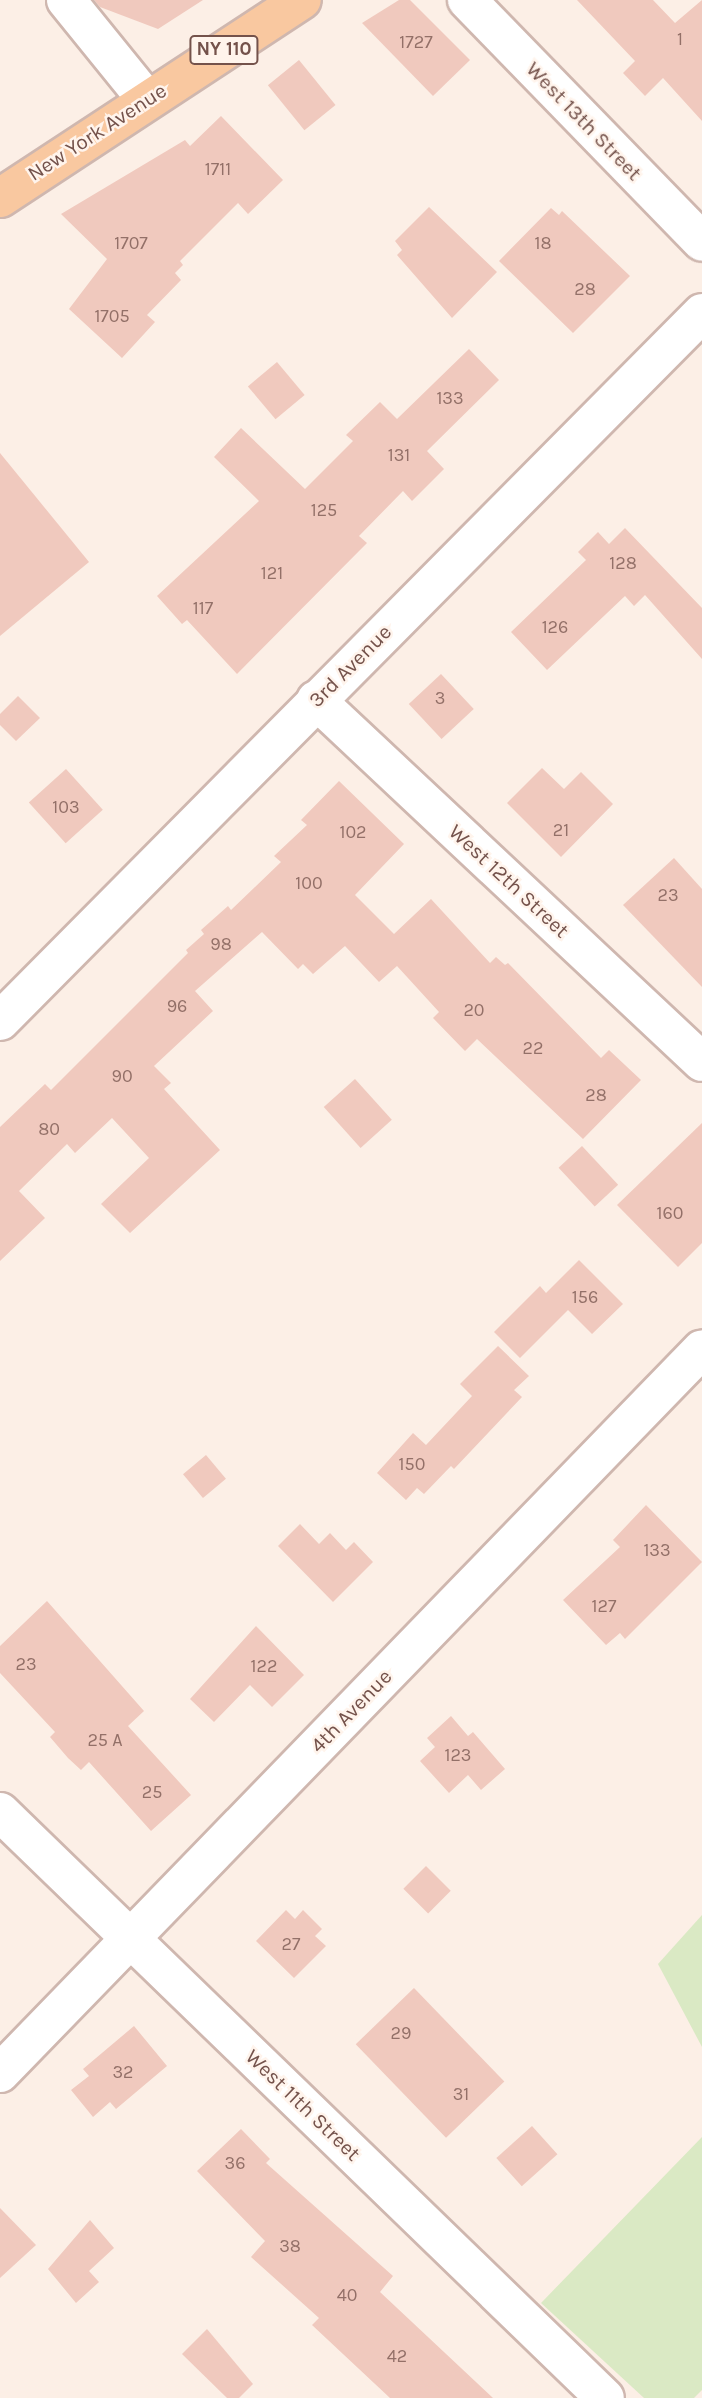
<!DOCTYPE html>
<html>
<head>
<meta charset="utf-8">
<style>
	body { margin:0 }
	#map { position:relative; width:702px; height:2398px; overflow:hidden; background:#fcefe6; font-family:Karla,sans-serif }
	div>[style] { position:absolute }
	.green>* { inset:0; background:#dae9c4 }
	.building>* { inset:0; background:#f0c9be; transform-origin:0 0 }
	.roads { filter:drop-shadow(2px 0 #cfb7af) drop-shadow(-2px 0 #cfb7af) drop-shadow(0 2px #cfb7af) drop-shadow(0 -2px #cfb7af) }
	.street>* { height:38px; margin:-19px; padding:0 19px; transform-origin:19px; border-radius:19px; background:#fff }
	.secondary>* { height:38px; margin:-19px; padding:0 19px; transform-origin:19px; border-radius:19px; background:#fff }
	.primary>* { height:38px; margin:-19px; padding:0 19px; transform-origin:19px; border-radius:19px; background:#f9c8a0 }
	span { translate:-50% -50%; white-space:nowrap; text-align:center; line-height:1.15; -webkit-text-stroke:5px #fff4ec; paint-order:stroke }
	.number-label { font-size:18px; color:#937068 }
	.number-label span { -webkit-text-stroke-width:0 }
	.shield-label span { padding:2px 5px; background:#fff4ec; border:2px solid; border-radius:5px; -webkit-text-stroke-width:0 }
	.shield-label { font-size:19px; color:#74524b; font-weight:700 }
	.street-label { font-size:21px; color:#74524b }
</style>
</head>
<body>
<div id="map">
	<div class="green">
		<i style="clip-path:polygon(702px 1915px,702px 2047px,658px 1964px)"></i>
		<i style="clip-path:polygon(702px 2137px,702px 2390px,694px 2398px,644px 2398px,541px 2303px)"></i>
	</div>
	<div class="building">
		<i style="clip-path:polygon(94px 0,203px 0,158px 29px,100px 7px)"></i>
		<i style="clip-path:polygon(399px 0,410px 0,470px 60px,433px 96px,362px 23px)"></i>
		<i style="clip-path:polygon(577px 0,653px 0,675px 23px,702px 0,702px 121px,663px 78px,645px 96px,623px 73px,635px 61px)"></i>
		<i style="left:299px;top:60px;width:58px;height:40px;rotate:51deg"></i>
		<i style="clip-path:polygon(221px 116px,283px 180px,248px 214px,238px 203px,180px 261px,183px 265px,175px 273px,181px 280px,147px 315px,155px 322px,122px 358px,69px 309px,107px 259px,61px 214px,185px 140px,190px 146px)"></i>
		<i style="clip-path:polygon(429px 207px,497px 272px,452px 318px,397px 255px,402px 250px,395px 241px)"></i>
		<i style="clip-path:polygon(551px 208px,559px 215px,562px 211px,630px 276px,573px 333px,499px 261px)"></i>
		<i style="clip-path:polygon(469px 349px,499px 380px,427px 451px,444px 469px,412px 501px,403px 491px,359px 536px,367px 543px,237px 674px,187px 620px,182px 624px,157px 596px,259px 501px,214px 457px,241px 428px,305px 489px,353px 441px,346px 435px,380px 402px,397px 419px)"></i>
		<i style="left:277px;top:362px;width:43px;height:38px;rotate:50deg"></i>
		<i style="clip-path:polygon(0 453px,89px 562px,0 636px)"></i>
		<i style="clip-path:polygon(625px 528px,702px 608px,702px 659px,645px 595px,634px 606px,625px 596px,547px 670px,511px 632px,586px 560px,578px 552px,598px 532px,609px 544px)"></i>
		<i style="left:441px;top:674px;width:48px;height:44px;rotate:47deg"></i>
		<i style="clip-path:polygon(18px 696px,40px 718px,16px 741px,0 725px,0 714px)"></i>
		<i style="clip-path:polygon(542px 768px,564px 789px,581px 772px,613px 804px,561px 857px,507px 803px)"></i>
		<i style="left:66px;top:769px;width:55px;height:50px;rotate:48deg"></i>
		<i style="clip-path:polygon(339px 781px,404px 844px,355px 895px,394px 934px,431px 899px,490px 963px,496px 957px,505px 965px,508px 963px,601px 1058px,609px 1050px,641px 1080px,583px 1139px,477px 1039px,465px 1051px,433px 1018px,439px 1012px,397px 966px,379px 982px,345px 946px,313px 974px,303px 964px,298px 969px,262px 932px,195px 991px,213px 1011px,154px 1066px,171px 1083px,164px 1089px,220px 1150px,130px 1233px,101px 1204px,149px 1158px,112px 1118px,75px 1153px,67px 1144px,19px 1191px,45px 1218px,0 1261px,0 1127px,45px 1084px,51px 1090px,188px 953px,186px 950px,204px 934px,201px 930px,228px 906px,231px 910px,281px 862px,274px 856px,307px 825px,301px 820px)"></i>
		<i style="clip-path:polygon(674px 858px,702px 889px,702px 987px,623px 905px)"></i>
		<i style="left:355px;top:1079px;width:55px;height:42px;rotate:48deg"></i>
		<i style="clip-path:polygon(702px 1123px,702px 1243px,678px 1267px,617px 1205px)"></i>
		<i style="left:582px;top:1146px;width:53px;height:32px;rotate:47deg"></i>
		<i style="clip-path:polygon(579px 1260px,623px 1304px,592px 1334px,568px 1310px,520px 1358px,494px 1332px,540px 1286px,546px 1293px)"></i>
		<i style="clip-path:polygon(498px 1346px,529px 1376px,514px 1390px,522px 1397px,454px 1469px,451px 1466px,424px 1494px,417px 1488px,406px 1500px,377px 1473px,413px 1433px,426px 1445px,472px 1396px,460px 1384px)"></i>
		<i style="left:206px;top:1455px;width:31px;height:30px;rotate:50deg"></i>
		<i style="clip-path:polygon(646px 1505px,702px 1562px,625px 1639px,620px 1633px,606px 1645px,563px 1600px,620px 1547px,613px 1540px)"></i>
		<i style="clip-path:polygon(300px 1524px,319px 1544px,330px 1533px,346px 1550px,354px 1542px,373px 1562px,333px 1602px,278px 1546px)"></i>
		<i style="clip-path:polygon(47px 1601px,144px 1711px,128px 1726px,191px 1795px,151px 1831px,89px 1762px,81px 1770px,68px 1758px,50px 1737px,55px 1732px,0 1673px,0 1646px)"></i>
		<i style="clip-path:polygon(256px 1626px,304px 1675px,272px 1707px,250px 1685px,214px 1722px,190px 1699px)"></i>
		<i style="clip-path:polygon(451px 1716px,468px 1736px,473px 1732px,505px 1769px,481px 1790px,468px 1775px,449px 1793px,420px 1761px,435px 1747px,427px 1738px)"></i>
		<i style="left:426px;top:1866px;width:35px;height:32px;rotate:45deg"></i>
		<i style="clip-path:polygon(286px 1910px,295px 1919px,303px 1910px,322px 1929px,315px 1936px,326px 1946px,294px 1978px,256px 1941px)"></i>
		<i style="left:414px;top:1988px;width:130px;height:81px;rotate:46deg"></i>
		<i style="clip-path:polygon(134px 2026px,167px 2066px,116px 2109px,110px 2102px,93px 2117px,71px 2090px,89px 2076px,83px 2069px)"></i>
		<i style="left:532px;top:2126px;width:38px;height:48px;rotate:48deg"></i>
		<i style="clip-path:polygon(241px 2129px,270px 2159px,266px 2163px,393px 2276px,380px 2292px,493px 2398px,390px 2398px,312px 2325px,319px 2318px,251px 2257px,265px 2241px,197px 2171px)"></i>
		<i style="clip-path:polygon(0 2208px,36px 2245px,0 2278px)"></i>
		<i style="clip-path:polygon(90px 2220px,114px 2248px,89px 2271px,99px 2282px,76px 2303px,48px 2269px)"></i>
		<i style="clip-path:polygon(207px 2329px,253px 2384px,239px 2398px,227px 2398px,182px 2354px)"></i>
	</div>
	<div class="roads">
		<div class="street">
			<i style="left:66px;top:0;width:129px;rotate:51deg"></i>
			<i style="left:467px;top:0;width:337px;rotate:45.8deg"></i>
			<i style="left:316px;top:700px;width:529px;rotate:43.16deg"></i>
			<i style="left:0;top:1021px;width:997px;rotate:-45.24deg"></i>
			<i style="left:0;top:2073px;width:1008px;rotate:-45.88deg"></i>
		</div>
		<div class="secondary">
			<i style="left:0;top:1812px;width:842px;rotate:44.09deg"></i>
		</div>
		<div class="primary">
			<i style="left:0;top:198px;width:361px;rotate:-33.3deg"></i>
		</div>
	</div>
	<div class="number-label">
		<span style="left:680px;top:39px">1</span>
		<span style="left:416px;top:42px">1727</span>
		<span style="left:218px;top:169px">1711</span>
		<span style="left:131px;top:243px">1707</span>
		<span style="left:543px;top:243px">18</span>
		<span style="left:585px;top:289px">28</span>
		<span style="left:112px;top:316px">1705</span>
		<span style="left:450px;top:398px">133</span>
		<span style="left:399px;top:455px">131</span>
		<span style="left:324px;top:510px">125</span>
		<span style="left:623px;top:563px">128</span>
		<span style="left:272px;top:573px">121</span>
		<span style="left:203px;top:608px">117</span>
		<span style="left:555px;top:627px">126</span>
		<span style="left:440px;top:698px">3</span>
		<span style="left:66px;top:807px">103</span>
		<span style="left:561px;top:830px">21</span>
		<span style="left:353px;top:832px">102</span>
		<span style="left:309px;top:883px">100</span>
		<span style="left:668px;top:895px">23</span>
		<span style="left:221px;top:944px">98</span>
		<span style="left:177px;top:1006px">96</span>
		<span style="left:474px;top:1010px">20</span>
		<span style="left:533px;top:1048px">22</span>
		<span style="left:122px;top:1076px">90</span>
		<span style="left:596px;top:1095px">28</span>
		<span style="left:49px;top:1129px">80</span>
		<span style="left:670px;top:1213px">160</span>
		<span style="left:585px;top:1297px">156</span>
		<span style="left:412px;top:1464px">150</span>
		<span style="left:657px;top:1550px">133</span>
		<span style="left:604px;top:1606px">127</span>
		<span style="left:26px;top:1664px">23</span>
		<span style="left:264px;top:1666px">122</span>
		<span style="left:105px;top:1740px">25 A</span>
		<span style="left:458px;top:1755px">123</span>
		<span style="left:152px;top:1792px">25</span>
		<span style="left:291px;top:1944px">27</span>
		<span style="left:401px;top:2033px">29</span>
		<span style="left:123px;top:2072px">32</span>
		<span style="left:461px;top:2094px">31</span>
		<span style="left:235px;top:2163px">36</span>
		<span style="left:290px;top:2246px">38</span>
		<span style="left:347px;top:2295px">40</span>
		<span style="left:397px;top:2356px">42</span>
	</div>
	<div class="shield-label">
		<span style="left:224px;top:50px">NY 110</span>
	</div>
	<div class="street-label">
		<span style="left:584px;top:121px;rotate:46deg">West 13th Street</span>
		<span style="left:97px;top:132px;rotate:-33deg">New York Avenue</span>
		<span style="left:350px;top:666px;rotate:-45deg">3rd Avenue</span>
		<span style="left:509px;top:881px;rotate:43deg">West 12th Street</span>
		<span style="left:351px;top:1711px;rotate:-46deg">4th Avenue</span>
		<span style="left:303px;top:2105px;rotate:44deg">West 11th Street</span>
	</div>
</div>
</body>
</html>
